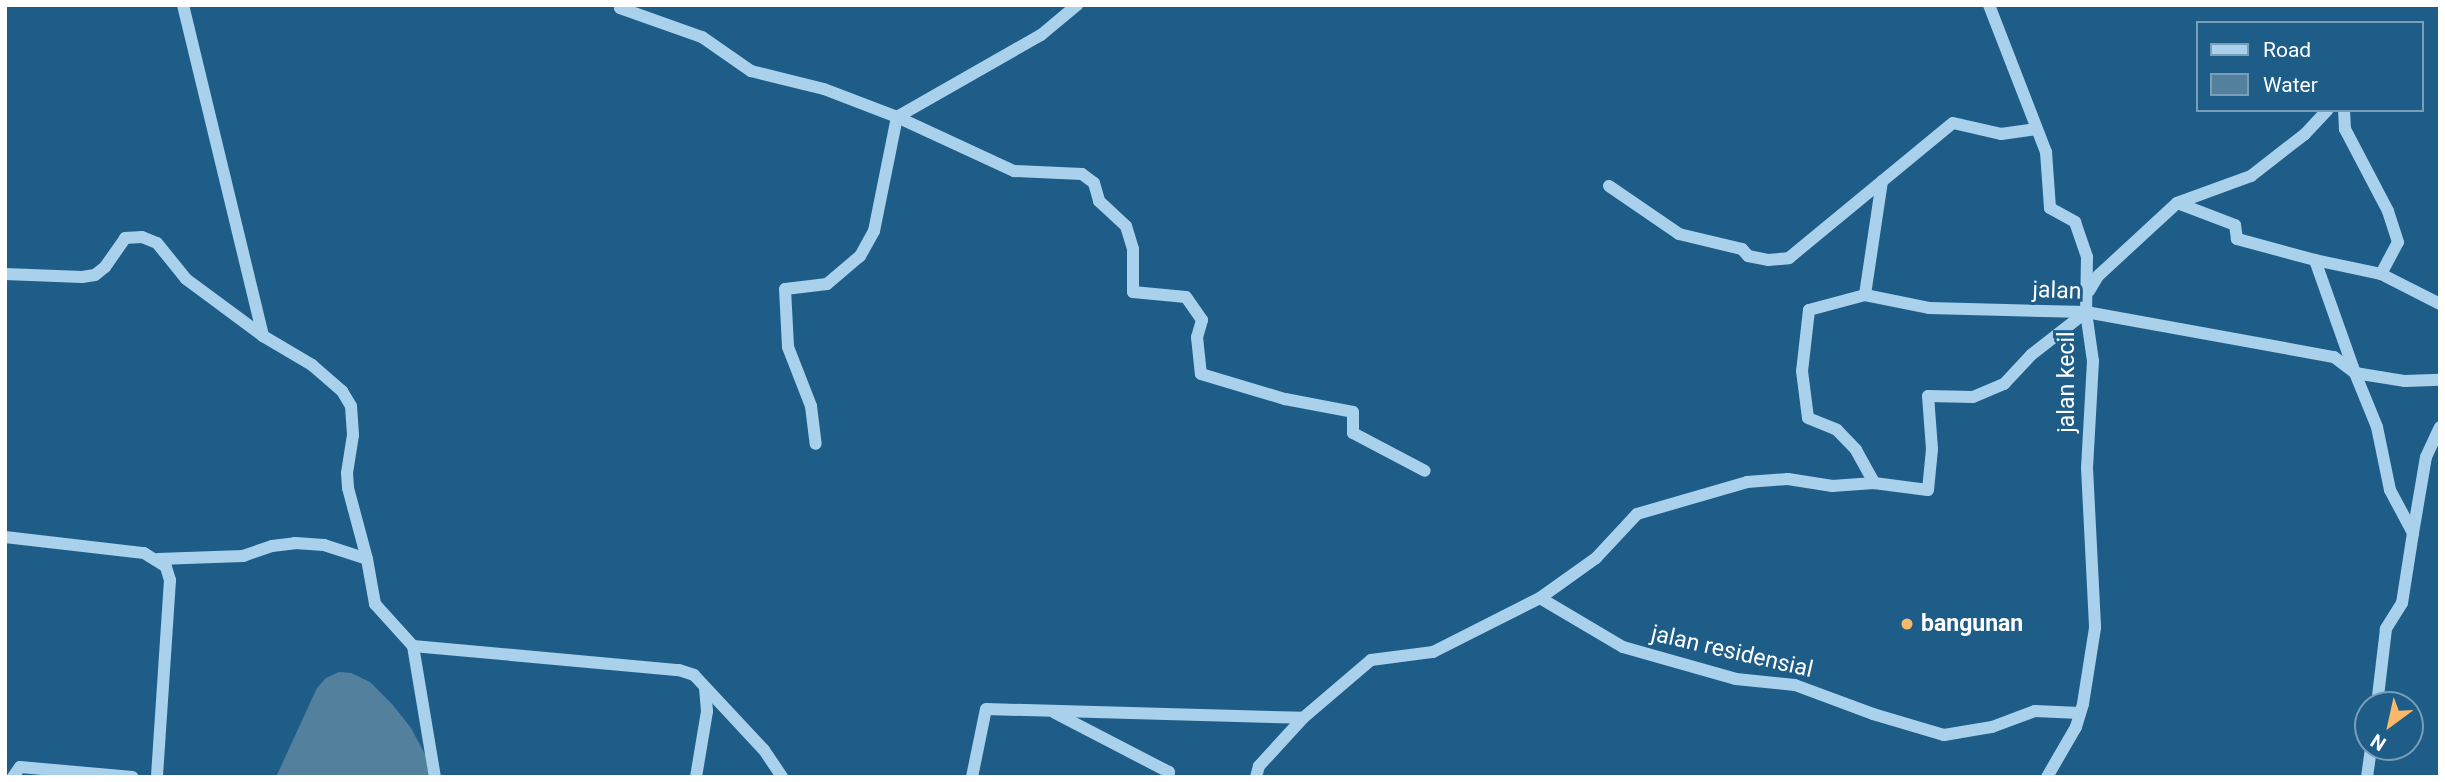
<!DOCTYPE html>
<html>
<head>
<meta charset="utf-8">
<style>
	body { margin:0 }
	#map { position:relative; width:2445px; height:782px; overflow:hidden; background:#1f5d89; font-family:Roboto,sans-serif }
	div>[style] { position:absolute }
	.water>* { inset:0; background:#53809d }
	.minor>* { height:12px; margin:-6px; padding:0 6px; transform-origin:6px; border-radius:6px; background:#a9d1eb }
	.dots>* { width:19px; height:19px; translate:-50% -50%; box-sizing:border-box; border:4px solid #1f5d89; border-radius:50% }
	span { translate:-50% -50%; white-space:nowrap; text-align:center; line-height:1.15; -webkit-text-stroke:6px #1f5d89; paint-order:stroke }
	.street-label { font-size:23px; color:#fff }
	.poi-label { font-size:23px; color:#fff; font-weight:700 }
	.left { translate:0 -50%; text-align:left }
	.frame { position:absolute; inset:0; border:7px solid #fff; pointer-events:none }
	.legend { position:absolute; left:2196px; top:21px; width:228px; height:91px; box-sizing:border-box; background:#1f5d89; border:2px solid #799eb8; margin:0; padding:9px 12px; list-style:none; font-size:21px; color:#fff }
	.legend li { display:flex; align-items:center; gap:14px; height:35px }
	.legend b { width:35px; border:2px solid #799eb8 }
	.north { position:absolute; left:2354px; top:691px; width:70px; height:70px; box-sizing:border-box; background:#1f5d89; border:2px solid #799eb8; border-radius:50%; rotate:213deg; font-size:19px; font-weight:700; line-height:28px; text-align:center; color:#fff }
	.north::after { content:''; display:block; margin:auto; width:24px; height:32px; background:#f9b969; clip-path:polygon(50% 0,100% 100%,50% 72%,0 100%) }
</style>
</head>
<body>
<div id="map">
	<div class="water">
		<i style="clip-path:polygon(339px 672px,351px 673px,370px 682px,392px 704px,411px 728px,426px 756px,429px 777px,276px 777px,317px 688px,326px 678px)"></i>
	</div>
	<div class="minor">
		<i style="left:183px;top:5px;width:341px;rotate:76.4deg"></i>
		<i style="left:621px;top:5px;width:3px;rotate:108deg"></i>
		<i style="left:620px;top:8px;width:87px;rotate:19.5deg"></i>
		<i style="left:702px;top:37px;width:60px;rotate:34.8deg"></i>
		<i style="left:751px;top:71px;width:75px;rotate:13.9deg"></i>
		<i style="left:824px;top:89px;width:78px;rotate:21deg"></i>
		<i style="left:897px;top:117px;width:116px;rotate:101.4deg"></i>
		<i style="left:874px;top:231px;width:29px;rotate:119deg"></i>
		<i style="left:860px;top:256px;width:43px;rotate:139.7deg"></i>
		<i style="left:827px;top:284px;width:42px;rotate:173.2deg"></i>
		<i style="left:785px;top:289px;width:58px;rotate:87deg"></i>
		<i style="left:788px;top:347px;width:63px;rotate:68.7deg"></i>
		<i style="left:811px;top:406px;width:38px;rotate:83deg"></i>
		<i style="left:1989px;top:5px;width:158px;rotate:68.8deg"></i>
		<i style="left:2046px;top:152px;width:56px;rotate:85.9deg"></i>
		<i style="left:2050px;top:208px;width:29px;rotate:29deg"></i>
		<i style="left:2075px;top:222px;width:37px;rotate:71deg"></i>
		<i style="left:2087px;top:257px;width:55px;rotate:91deg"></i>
		<i style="left:2086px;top:312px;width:49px;rotate:81.9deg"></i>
		<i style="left:2093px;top:361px;width:107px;rotate:93.2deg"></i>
		<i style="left:2087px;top:468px;width:160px;rotate:87.1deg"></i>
		<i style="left:2095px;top:628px;width:77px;rotate:99deg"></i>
		<i style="left:2083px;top:704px;width:24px;rotate:107deg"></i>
		<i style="left:2076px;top:727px;width:58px;rotate:120.1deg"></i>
		<i style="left:897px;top:117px;width:129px;rotate:24.8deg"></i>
		<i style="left:1014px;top:171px;width:68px;rotate:2.5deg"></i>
		<i style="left:1082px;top:174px;width:15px;rotate:37deg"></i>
		<i style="left:1094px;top:183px;width:19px;rotate:74deg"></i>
		<i style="left:1099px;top:201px;width:37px;rotate:43deg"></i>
		<i style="left:1126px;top:226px;width:24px;rotate:73deg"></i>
		<i style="left:1133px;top:249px;width:43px;rotate:90deg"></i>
		<i style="left:1133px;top:292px;width:53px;rotate:5.4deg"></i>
		<i style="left:1186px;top:297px;width:28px;rotate:55deg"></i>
		<i style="left:1202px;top:320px;width:18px;rotate:106deg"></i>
		<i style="left:1197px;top:337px;width:37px;rotate:84deg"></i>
		<i style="left:1201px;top:374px;width:88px;rotate:16.6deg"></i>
		<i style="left:1285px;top:399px;width:69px;rotate:10.8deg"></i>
		<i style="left:1353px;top:412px;width:21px;rotate:90deg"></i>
		<i style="left:1353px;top:433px;width:81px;rotate:27.8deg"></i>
		<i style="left:897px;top:117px;width:166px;rotate:-29.7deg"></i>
		<i style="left:1041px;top:35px;width:47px;rotate:-39.8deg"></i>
		<i style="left:1882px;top:181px;width:115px;rotate:98.5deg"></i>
		<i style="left:1865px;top:295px;width:65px;rotate:11.5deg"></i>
		<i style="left:1929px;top:308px;width:157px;rotate:1.5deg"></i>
		<i style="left:2086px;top:312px;width:252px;rotate:10.3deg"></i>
		<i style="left:2334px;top:357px;width:26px;rotate:37deg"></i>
		<i style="left:2355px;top:373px;width:120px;rotate:-109.5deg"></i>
		<i style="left:2315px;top:260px;width:81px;rotate:-164.9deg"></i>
		<i style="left:2237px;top:239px;width:14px;rotate:-98deg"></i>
		<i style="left:2235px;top:225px;width:62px;rotate:-159.2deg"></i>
		<i style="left:2177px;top:203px;width:108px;rotate:137.3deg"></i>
		<i style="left:2098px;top:276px;width:17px;rotate:121deg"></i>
		<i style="left:1609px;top:186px;width:85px;rotate:34.4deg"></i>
		<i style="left:1679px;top:234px;width:65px;rotate:13.4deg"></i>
		<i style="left:1742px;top:249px;width:9px;rotate:49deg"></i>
		<i style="left:1748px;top:256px;width:20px;rotate:11deg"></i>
		<i style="left:1768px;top:260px;width:21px;rotate:-5deg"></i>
		<i style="left:1789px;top:258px;width:212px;rotate:-39.5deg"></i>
		<i style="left:1953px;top:123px;width:49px;rotate:12.9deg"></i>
		<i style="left:2001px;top:134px;width:36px;rotate:-8deg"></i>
		<i style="left:2177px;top:203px;width:79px;rotate:-20deg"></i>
		<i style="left:2251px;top:176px;width:68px;rotate:-37.9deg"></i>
		<i style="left:2305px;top:134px;width:33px;rotate:-47deg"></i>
		<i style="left:2315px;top:260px;width:67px;rotate:12deg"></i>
		<i style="left:2381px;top:274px;width:36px;rotate:-62deg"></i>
		<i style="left:2398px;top:242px;width:33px;rotate:-108deg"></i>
		<i style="left:2388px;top:211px;width:93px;rotate:-117.7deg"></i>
		<i style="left:2345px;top:129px;width:19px;rotate:-93deg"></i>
		<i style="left:5px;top:274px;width:77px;rotate:2.2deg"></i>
		<i style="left:82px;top:277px;width:13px;rotate:-9deg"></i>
		<i style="left:95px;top:275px;width:13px;rotate:-39deg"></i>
		<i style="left:105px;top:267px;width:35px;rotate:-55deg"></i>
		<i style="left:125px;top:238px;width:17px;rotate:-3deg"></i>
		<i style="left:142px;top:237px;width:16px;rotate:22deg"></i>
		<i style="left:157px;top:243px;width:46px;rotate:51.1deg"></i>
		<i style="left:186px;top:279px;width:96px;rotate:36.5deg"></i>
		<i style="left:263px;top:336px;width:57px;rotate:30.6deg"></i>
		<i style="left:312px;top:365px;width:40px;rotate:41deg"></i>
		<i style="left:342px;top:391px;width:17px;rotate:59deg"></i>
		<i style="left:351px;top:406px;width:29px;rotate:86deg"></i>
		<i style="left:353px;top:435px;width:38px;rotate:99deg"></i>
		<i style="left:347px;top:473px;width:15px;rotate:86deg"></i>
		<i style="left:348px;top:488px;width:73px;rotate:75deg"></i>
		<i style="left:367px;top:559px;width:46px;rotate:79.9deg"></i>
		<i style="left:375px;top:604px;width:57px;rotate:47.9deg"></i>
		<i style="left:413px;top:646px;width:133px;rotate:80.5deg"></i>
		<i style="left:2381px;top:274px;width:66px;rotate:27deg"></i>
		<i style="left:1865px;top:295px;width:58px;rotate:165deg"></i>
		<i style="left:1809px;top:310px;width:61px;rotate:96.5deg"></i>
		<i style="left:1802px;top:371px;width:47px;rotate:82.7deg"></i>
		<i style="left:1808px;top:418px;width:31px;rotate:22deg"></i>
		<i style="left:1837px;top:430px;width:28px;rotate:46deg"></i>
		<i style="left:1856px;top:450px;width:38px;rotate:61deg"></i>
		<i style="left:2355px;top:373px;width:58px;rotate:67.8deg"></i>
		<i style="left:2377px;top:427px;width:64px;rotate:78.3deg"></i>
		<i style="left:2390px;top:490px;width:49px;rotate:61.9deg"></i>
		<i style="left:2413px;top:533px;width:71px;rotate:98.9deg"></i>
		<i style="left:2402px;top:603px;width:31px;rotate:122deg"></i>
		<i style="left:2386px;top:629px;width:77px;rotate:96.8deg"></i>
		<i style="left:2355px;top:373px;width:51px;rotate:9.1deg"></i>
		<i style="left:2405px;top:381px;width:35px;rotate:-2deg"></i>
		<i style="left:2413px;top:533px;width:77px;rotate:-80.3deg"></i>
		<i style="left:2426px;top:457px;width:33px;rotate:-65deg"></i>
		<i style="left:5px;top:537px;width:140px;rotate:6.6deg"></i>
		<i style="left:144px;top:553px;width:26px;rotate:32deg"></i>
		<i style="left:166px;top:567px;width:14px;rotate:73deg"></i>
		<i style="left:170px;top:580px;width:197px;rotate:93.8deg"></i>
		<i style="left:158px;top:559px;width:85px;rotate:-2deg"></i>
		<i style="left:243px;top:556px;width:31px;rotate:-19deg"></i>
		<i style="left:272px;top:546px;width:23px;rotate:-7deg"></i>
		<i style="left:295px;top:543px;width:29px;rotate:4deg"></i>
		<i style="left:324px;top:545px;width:45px;rotate:18deg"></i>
		<i style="left:1540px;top:598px;width:96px;rotate:30.6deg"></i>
		<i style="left:1623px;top:647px;width:117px;rotate:15.8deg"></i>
		<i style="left:1736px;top:679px;width:59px;rotate:5.8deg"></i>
		<i style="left:1795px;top:685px;width:83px;rotate:20.4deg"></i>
		<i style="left:1873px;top:714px;width:74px;rotate:16.5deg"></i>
		<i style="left:1944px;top:735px;width:49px;rotate:-9.5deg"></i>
		<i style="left:1992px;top:727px;width:46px;rotate:-20.4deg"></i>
		<i style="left:2035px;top:711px;width:45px;rotate:2.5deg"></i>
		<i style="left:413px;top:646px;width:267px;rotate:5.2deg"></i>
		<i style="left:679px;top:670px;width:16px;rotate:18deg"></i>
		<i style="left:694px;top:675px;width:103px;rotate:47deg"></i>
		<i style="left:764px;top:750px;width:32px;rotate:56deg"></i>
		<i style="left:1055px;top:713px;width:128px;rotate:27.4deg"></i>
		<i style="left:1169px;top:772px;width:5px;rotate:101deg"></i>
		<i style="left:13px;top:777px;width:12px;rotate:-55deg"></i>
		<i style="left:20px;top:767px;width:113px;rotate:5.1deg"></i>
		<i style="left:696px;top:777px;width:67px;rotate:-80.5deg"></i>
		<i style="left:707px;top:711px;width:23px;rotate:-95deg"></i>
		<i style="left:972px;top:777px;width:69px;rotate:-78.4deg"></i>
		<i style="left:986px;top:709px;width:317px;rotate:1.6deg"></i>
		<i style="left:1256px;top:777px;width:11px;rotate:-75deg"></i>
		<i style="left:1259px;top:766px;width:65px;rotate:-47.5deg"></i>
		<i style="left:1303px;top:718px;width:89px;rotate:-40.5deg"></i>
		<i style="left:1371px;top:660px;width:63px;rotate:-7.4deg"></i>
		<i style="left:1433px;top:652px;width:120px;rotate:-26.8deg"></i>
		<i style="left:1540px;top:598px;width:69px;rotate:-35.5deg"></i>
		<i style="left:1596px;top:558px;width:60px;rotate:-47deg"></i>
		<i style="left:1637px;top:514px;width:115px;rotate:-16.2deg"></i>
		<i style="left:1747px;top:482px;width:41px;rotate:-4.2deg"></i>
		<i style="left:1788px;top:479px;width:45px;rotate:9deg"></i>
		<i style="left:1832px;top:486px;width:42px;rotate:-4.1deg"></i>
		<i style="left:1874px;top:483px;width:54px;rotate:7.4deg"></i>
		<i style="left:1928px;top:490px;width:41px;rotate:-84.4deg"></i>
		<i style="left:1932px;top:449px;width:53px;rotate:-94.3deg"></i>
		<i style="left:1928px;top:396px;width:45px;rotate:1.3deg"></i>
		<i style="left:1973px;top:397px;width:34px;rotate:-23deg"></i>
		<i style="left:2004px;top:384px;width:40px;rotate:-47deg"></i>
		<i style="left:2031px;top:355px;width:70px;rotate:-38deg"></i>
		<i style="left:2367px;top:777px;width:30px;rotate:-82deg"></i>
	</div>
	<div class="dots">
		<i style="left:1907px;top:624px;background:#f9b969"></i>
	</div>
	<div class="street-label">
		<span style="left:2057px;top:291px;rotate:2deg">jalan</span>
		<span style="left:2067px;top:382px;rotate:-90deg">jalan kecil</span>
		<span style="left:1732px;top:652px;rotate:13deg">jalan residensial</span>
	</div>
	<div class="poi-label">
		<span class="left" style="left:1921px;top:624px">bangunan</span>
	</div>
	<div class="frame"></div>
	<ul class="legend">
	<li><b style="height:9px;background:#a9d1eb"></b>Road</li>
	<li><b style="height:19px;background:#53809d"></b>Water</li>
	</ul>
	<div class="north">N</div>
</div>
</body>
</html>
